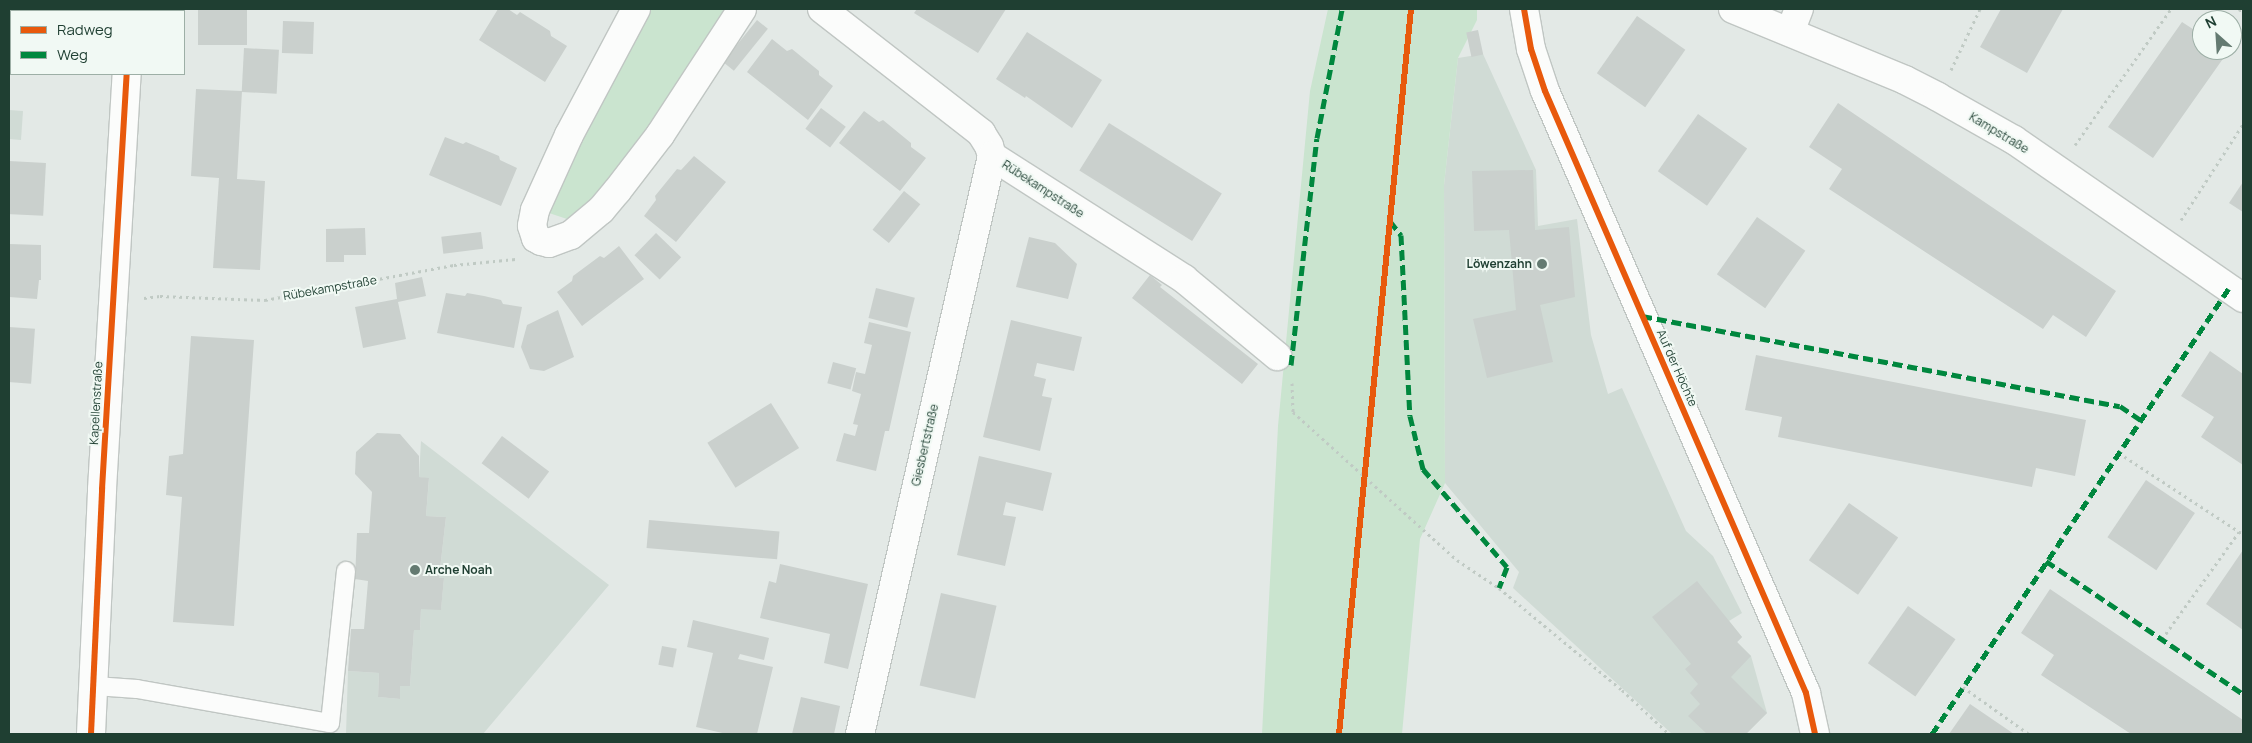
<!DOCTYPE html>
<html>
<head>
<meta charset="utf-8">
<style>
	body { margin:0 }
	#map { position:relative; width:2252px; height:743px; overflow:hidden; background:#e3e9e6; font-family:Manrope,sans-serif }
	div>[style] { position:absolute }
	.built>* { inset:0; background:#d0dbd5 }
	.green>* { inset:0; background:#cae4cf }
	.building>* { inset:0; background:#cad0cd; transform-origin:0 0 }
	.path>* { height:3px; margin-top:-1.5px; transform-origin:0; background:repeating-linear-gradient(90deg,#c0cac4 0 2.5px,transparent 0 6.5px) }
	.roads { filter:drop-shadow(1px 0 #c0c6c3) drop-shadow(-1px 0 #c0c6c3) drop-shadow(0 1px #c0c6c3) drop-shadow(0 -1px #c0c6c3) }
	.lane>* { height:18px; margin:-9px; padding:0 9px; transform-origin:9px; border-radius:9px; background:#fbfcfb }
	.street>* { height:28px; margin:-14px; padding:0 14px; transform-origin:14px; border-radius:14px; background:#fbfcfb }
	.secondary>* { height:28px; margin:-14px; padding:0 14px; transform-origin:14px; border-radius:14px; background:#fbfcfb }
	.quiet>* { height:5px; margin-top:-2.5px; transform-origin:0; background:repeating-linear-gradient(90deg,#00873e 0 10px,transparent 0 15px) }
	.cycleway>* { height:6px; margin:-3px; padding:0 3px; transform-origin:3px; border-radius:3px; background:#e8590c }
	.dots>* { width:14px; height:14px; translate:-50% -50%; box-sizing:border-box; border:2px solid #f1f9f4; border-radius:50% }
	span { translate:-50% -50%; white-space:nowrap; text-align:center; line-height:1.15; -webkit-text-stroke:4px #f1f9f4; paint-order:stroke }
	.street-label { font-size:12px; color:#1f3f32 }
	.poi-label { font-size:12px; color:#1f3f32; font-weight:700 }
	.right { translate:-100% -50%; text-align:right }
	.left { translate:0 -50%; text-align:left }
	.frame { position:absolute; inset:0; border:10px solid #1f3f32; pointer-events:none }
	.legend { position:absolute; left:10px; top:10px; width:175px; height:65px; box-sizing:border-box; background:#f1f9f4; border:1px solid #9dafa6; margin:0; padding:6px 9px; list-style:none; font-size:15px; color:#1f3f32 }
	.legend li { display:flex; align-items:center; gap:10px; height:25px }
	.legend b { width:25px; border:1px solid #9dafa6 }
	.north { position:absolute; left:2192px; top:10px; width:50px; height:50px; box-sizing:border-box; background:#f1f9f4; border:1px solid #9dafa6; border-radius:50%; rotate:334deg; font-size:14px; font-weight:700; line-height:20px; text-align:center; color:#1f3f32 }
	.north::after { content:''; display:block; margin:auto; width:18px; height:22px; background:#647a71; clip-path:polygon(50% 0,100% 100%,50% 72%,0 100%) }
</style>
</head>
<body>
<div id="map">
	<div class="built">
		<i style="clip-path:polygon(1483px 54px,1536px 170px,1538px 226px,1577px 219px,1591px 335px,1608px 394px,1622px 388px,1686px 531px,1713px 556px,1742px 613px,1729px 621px,1742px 637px,1737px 642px,1751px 656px,1767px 713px,1746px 734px,1672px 734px,1513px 588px,1519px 572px,1445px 483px,1444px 185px,1458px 58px)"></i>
		<i style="clip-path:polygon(9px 110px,23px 111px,21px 140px,9px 139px)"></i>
		<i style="clip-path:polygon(421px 441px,609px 585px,483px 734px,346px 734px,348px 671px,379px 673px,378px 697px,400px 699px,400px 686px,410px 686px,414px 630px,420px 630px,421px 609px,441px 609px,444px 578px,439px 578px,446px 517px,426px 516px,429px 479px,419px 477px)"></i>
	</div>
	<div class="green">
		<i style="clip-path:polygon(632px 9px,736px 9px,594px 203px,570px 220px,546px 212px)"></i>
		<i style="clip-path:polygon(1328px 9px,1477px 9px,1477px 20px,1458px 58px,1444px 185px,1445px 483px,1420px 539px,1402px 734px,1262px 734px,1278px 426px,1310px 91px)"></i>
	</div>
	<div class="building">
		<i style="clip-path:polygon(9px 9px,56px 9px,55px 11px,11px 11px,11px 21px,9px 20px)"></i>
		<i style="left:198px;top:9px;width:49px;height:36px"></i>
		<i style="clip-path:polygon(498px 9px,508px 9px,517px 15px,520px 12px,550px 31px,551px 36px,567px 46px,545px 82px,479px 40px)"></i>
		<i style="clip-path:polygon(917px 9px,1006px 9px,978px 53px,914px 13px)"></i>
		<i style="clip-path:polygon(2001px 9px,2063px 9px,2027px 73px,1980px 47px)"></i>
		<i style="left:1637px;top:16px;width:59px;height:70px;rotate:35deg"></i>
		<i style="left:757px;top:20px;width:14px;height:54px;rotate:39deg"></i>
		<i style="left:283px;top:21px;width:31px;height:32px;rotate:2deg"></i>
		<i style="clip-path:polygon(2182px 22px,2202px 35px,2202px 50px,2223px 50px,2227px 53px,2153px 158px,2108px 127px)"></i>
		<i style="left:1478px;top:30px;width:25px;height:12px;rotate:78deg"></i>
		<i style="clip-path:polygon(1027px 32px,1102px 80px,1072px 128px,1026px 96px,1025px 98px,996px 79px)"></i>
		<i style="clip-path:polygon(772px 39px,787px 51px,792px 49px,819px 71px,819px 75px,833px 86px,808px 120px,747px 72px)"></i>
		<i style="left:244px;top:48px;width:35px;height:44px;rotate:3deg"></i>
		<i style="clip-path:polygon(196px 89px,242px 91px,237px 179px,265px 181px,260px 270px,213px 268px,219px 178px,191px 176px)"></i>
		<i style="clip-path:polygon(1838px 103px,2116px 291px,2086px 337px,2053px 315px,2043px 329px,1829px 189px,1842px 169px,1809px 147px)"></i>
		<i style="left:821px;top:108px;width:31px;height:26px;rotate:37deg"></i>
		<i style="clip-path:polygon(864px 111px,879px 122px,883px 120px,911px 143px,911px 147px,926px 158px,900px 191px,839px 143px)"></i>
		<i style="left:1698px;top:114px;width:60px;height:70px;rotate:35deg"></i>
		<i style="left:1109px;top:123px;width:133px;height:56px;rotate:32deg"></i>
		<i style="clip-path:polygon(445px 137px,463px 144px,466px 142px,499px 156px,500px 160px,517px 168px,501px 206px,429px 175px)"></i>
		<i style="clip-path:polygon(694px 156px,726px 182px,676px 242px,644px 216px,656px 200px,655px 196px,677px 169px,681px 170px)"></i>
		<i style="left:9px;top:161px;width:37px;height:53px;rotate:3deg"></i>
		<i style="clip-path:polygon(1533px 170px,1535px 230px,1569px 227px,1575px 297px,1540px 305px,1553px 362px,1487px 378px,1473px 319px,1516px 310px,1509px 230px,1474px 231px,1472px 171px)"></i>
		<i style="clip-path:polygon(2243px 182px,2243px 212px,2229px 203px)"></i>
		<i style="left:904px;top:191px;width:21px;height:50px;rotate:39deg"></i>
		<i style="left:1757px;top:217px;width:59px;height:70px;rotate:35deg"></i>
		<i style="clip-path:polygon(365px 228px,366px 255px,344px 255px,344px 262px,326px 262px,326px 229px)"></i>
		<i style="left:481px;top:232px;width:17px;height:40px;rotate:83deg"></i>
		<i style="left:656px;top:233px;width:35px;height:31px;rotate:44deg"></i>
		<i style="clip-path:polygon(1029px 237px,1055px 243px,1077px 264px,1068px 299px,1016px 287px)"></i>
		<i style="clip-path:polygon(9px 244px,41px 245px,41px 280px,39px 280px,37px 299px,9px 297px)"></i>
		<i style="clip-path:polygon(619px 246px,644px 279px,582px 326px,557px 292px,572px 281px,573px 276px,600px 256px,604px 258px)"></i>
		<i style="clip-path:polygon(1150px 275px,1162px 285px,1160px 287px,1258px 364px,1242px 384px,1132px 298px)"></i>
		<i style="clip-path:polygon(422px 277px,426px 296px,398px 302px,406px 339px,363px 348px,355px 307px,397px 299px,395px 283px)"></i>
		<i style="left:876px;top:288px;width:40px;height:31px;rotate:14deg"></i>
		<i style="clip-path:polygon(446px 293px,465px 296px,467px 293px,484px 296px,501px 300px,503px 304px,522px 307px,514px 348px,437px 333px)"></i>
		<i style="clip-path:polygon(558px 310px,574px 357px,544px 371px,530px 369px,521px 347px,527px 325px)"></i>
		<i style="clip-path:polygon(1011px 320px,1082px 337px,1074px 371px,1037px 363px,1034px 376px,1046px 379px,1042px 396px,1052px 398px,1040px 451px,983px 437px)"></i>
		<i style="clip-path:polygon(869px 322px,911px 332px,889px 431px,885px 431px,876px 471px,836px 461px,844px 433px,855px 436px,858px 425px,853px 424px,861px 394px,852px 391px,856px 372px,865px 374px,872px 345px,864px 343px)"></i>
		<i style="left:9px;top:327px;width:26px;height:55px;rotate:4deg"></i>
		<i style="clip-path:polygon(191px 336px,254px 340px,234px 626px,173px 622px,182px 497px,166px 495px,169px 456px,183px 454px)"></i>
		<i style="clip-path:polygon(2210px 351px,2243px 374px,2243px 465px,2201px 437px,2214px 417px,2181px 396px)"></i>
		<i style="clip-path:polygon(1756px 355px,2086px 420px,2075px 476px,2036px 468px,2032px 487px,1778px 437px,1782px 417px,1745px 410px)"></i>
		<i style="left:833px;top:362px;width:24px;height:22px;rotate:15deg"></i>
		<i style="left:771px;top:403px;width:53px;height:75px;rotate:58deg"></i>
		<i style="clip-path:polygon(377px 433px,400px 434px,419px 456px,419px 477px,429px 478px,426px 516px,446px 517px,439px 578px,444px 578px,441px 610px,421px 609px,420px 630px,414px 630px,410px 686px,400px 686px,400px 699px,378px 697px,379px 673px,348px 671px,351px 629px,364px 629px,368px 581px,355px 579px,357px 533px,369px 533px,372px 492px,355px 474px,356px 452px)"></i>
		<i style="left:502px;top:436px;width:59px;height:34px;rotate:37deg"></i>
		<i style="clip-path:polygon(979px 456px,1052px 473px,1043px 511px,1006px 502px,1003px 515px,1016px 517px,1005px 566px,957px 555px)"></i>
		<i style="left:2146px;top:480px;width:59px;height:69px;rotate:34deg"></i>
		<i style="left:1849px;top:503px;width:60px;height:70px;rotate:35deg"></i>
		<i style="left:649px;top:520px;width:131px;height:28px;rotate:5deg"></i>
		<i style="clip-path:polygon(2243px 550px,2243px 630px,2206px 604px)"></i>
		<i style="clip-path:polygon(780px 564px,868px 584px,848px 669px,824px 663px,830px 634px,760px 618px,769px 581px,776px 583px)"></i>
		<i style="clip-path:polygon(1697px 581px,1742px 637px,1737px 642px,1751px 656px,1731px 677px,1767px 713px,1746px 734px,1707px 734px,1688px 716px,1700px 704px,1690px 693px,1698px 684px,1685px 669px,1691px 664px,1652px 617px)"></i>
		<i style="clip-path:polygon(2050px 589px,2243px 720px,2243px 734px,2131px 734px,2041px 675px,2054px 655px,2021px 633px)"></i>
		<i style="left:941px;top:593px;width:57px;height:95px;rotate:13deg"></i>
		<i style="left:1908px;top:606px;width:58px;height:70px;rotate:35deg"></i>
		<i style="clip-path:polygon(693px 620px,769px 638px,764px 660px,740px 654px,738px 659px,773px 667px,757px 734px,727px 734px,696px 727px,713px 653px,687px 647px)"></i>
		<i style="left:662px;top:646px;width:15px;height:19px;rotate:11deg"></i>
		<i style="clip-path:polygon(801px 697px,840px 706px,834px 734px,792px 734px)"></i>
		<i style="clip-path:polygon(1970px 704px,2014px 734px,1949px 734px)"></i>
	</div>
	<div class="path">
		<i style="left:2239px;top:9px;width:5px;rotate:37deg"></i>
		<i style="left:1951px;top:70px;width:68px;rotate:-64.6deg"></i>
		<i style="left:2075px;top:145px;width:166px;rotate:-54.8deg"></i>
		<i style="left:2181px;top:220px;width:114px;rotate:-57.1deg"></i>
		<i style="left:144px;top:298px;width:16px;rotate:-7deg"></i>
		<i style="left:160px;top:296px;width:105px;rotate:2.2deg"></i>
		<i style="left:265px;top:300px;width:192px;rotate:-10.5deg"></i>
		<i style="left:454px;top:265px;width:62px;rotate:-5.5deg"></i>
		<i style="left:1292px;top:383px;width:29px;rotate:88deg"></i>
		<i style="left:1293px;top:412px;width:221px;rotate:42.1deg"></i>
		<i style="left:1457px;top:560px;width:50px;rotate:33.7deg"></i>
		<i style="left:1499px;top:588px;width:160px;rotate:39.7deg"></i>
		<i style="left:1622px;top:690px;width:64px;rotate:43.1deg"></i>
		<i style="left:2119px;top:453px;width:148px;rotate:33.2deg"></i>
		<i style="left:2162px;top:639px;width:132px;rotate:-54.3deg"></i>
		<i style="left:1963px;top:687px;width:81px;rotate:35.5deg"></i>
	</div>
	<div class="roads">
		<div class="lane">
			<i style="left:95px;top:686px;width:42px;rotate:4.1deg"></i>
			<i style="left:137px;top:689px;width:196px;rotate:10deg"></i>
			<i style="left:330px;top:723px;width:153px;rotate:-84deg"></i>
		</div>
		<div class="street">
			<i style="left:636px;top:9px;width:143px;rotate:118deg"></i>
			<i style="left:569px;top:135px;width:82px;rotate:114.4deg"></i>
			<i style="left:535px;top:210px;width:16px;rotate:101deg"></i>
			<i style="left:532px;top:226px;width:13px;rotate:72deg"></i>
			<i style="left:536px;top:238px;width:6px;rotate:31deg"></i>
			<i style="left:541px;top:241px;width:8px;rotate:14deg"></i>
			<i style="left:549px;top:243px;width:23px;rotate:-20deg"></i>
			<i style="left:571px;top:235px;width:39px;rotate:-40deg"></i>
			<i style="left:601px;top:210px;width:25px;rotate:-50deg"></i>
			<i style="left:617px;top:191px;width:71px;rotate:-52.5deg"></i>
			<i style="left:660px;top:135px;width:150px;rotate:-56.9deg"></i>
			<i style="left:822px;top:9px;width:202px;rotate:37.9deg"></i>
			<i style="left:981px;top:133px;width:15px;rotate:58deg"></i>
			<i style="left:989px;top:146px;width:10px;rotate:73deg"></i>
			<i style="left:992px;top:156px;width:228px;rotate:32.6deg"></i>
			<i style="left:1184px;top:279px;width:121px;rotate:39.6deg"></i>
			<i style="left:1524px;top:9px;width:41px;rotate:80.1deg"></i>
			<i style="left:1531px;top:49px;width:44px;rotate:71.6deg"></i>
			<i style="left:1545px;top:91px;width:656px;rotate:66.56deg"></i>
			<i style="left:1806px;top:693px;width:42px;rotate:77.6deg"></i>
			<i style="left:1733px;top:9px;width:186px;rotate:22.4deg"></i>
			<i style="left:1905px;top:80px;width:37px;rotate:27deg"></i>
			<i style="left:1938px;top:97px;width:87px;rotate:29.5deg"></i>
			<i style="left:2014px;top:140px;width:278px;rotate:34.6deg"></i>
			<i style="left:1790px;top:32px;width:25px;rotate:-69deg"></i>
			<i style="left:860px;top:734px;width:593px;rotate:-77.14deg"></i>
		</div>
		<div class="secondary">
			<i style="left:131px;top:11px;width:2px;rotate:-90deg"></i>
			<i style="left:91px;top:734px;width:245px;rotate:-87.4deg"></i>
			<i style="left:102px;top:489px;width:416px;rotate:-86.6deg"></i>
		</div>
	</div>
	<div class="quiet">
		<i style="left:1390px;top:221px;width:18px;rotate:52deg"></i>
		<i style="left:1401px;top:235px;width:181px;rotate:87.2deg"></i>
		<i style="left:1410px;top:416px;width:55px;rotate:76.2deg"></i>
		<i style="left:1423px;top:469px;width:129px;rotate:49.4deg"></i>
		<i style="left:1507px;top:567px;width:22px;rotate:111deg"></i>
		<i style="left:1642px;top:316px;width:486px;rotate:10.7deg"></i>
		<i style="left:2120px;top:406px;width:25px;rotate:34deg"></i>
		<i style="left:1291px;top:365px;width:228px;rotate:-83.5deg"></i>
		<i style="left:1317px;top:138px;width:131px;rotate:-79deg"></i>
		<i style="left:2046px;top:561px;width:238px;rotate:34deg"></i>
		<i style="left:1932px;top:734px;width:536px;rotate:-56.34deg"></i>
	</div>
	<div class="cycleway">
		<i style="left:1524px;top:9px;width:41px;rotate:80.1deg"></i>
		<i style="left:1531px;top:49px;width:44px;rotate:71.6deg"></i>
		<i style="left:1545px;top:91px;width:656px;rotate:66.56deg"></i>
		<i style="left:1806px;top:693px;width:42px;rotate:77.6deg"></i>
		<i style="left:91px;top:734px;width:245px;rotate:-87.4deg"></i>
		<i style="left:102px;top:489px;width:416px;rotate:-86.6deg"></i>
		<i style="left:1339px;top:734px;width:729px;rotate:-84.33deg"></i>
	</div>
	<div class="dots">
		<i style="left:1542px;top:264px;background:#647a71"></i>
		<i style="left:415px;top:570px;background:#647a71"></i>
	</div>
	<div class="street-label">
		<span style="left:1999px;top:133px;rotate:31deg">Kampstraße</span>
		<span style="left:1043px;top:189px;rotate:33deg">Rübekampstraße</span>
		<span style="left:330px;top:288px;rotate:-10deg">Rübekampstraße</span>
		<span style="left:1677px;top:368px;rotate:66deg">Auf der Höchte</span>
		<span style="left:96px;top:403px;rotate:-87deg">Kapellenstraße</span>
		<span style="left:925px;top:445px;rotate:-77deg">Giesbertstraße</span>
	</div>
	<div class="poi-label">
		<span class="right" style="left:1532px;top:264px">Löwenzahn</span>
		<span class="left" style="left:425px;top:570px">Arche Noah</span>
	</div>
	<div class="frame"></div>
	<ul class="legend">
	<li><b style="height:6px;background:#e8590c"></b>Radweg</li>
	<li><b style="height:6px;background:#00873e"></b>Weg</li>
	</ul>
	<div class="north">N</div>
</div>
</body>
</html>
